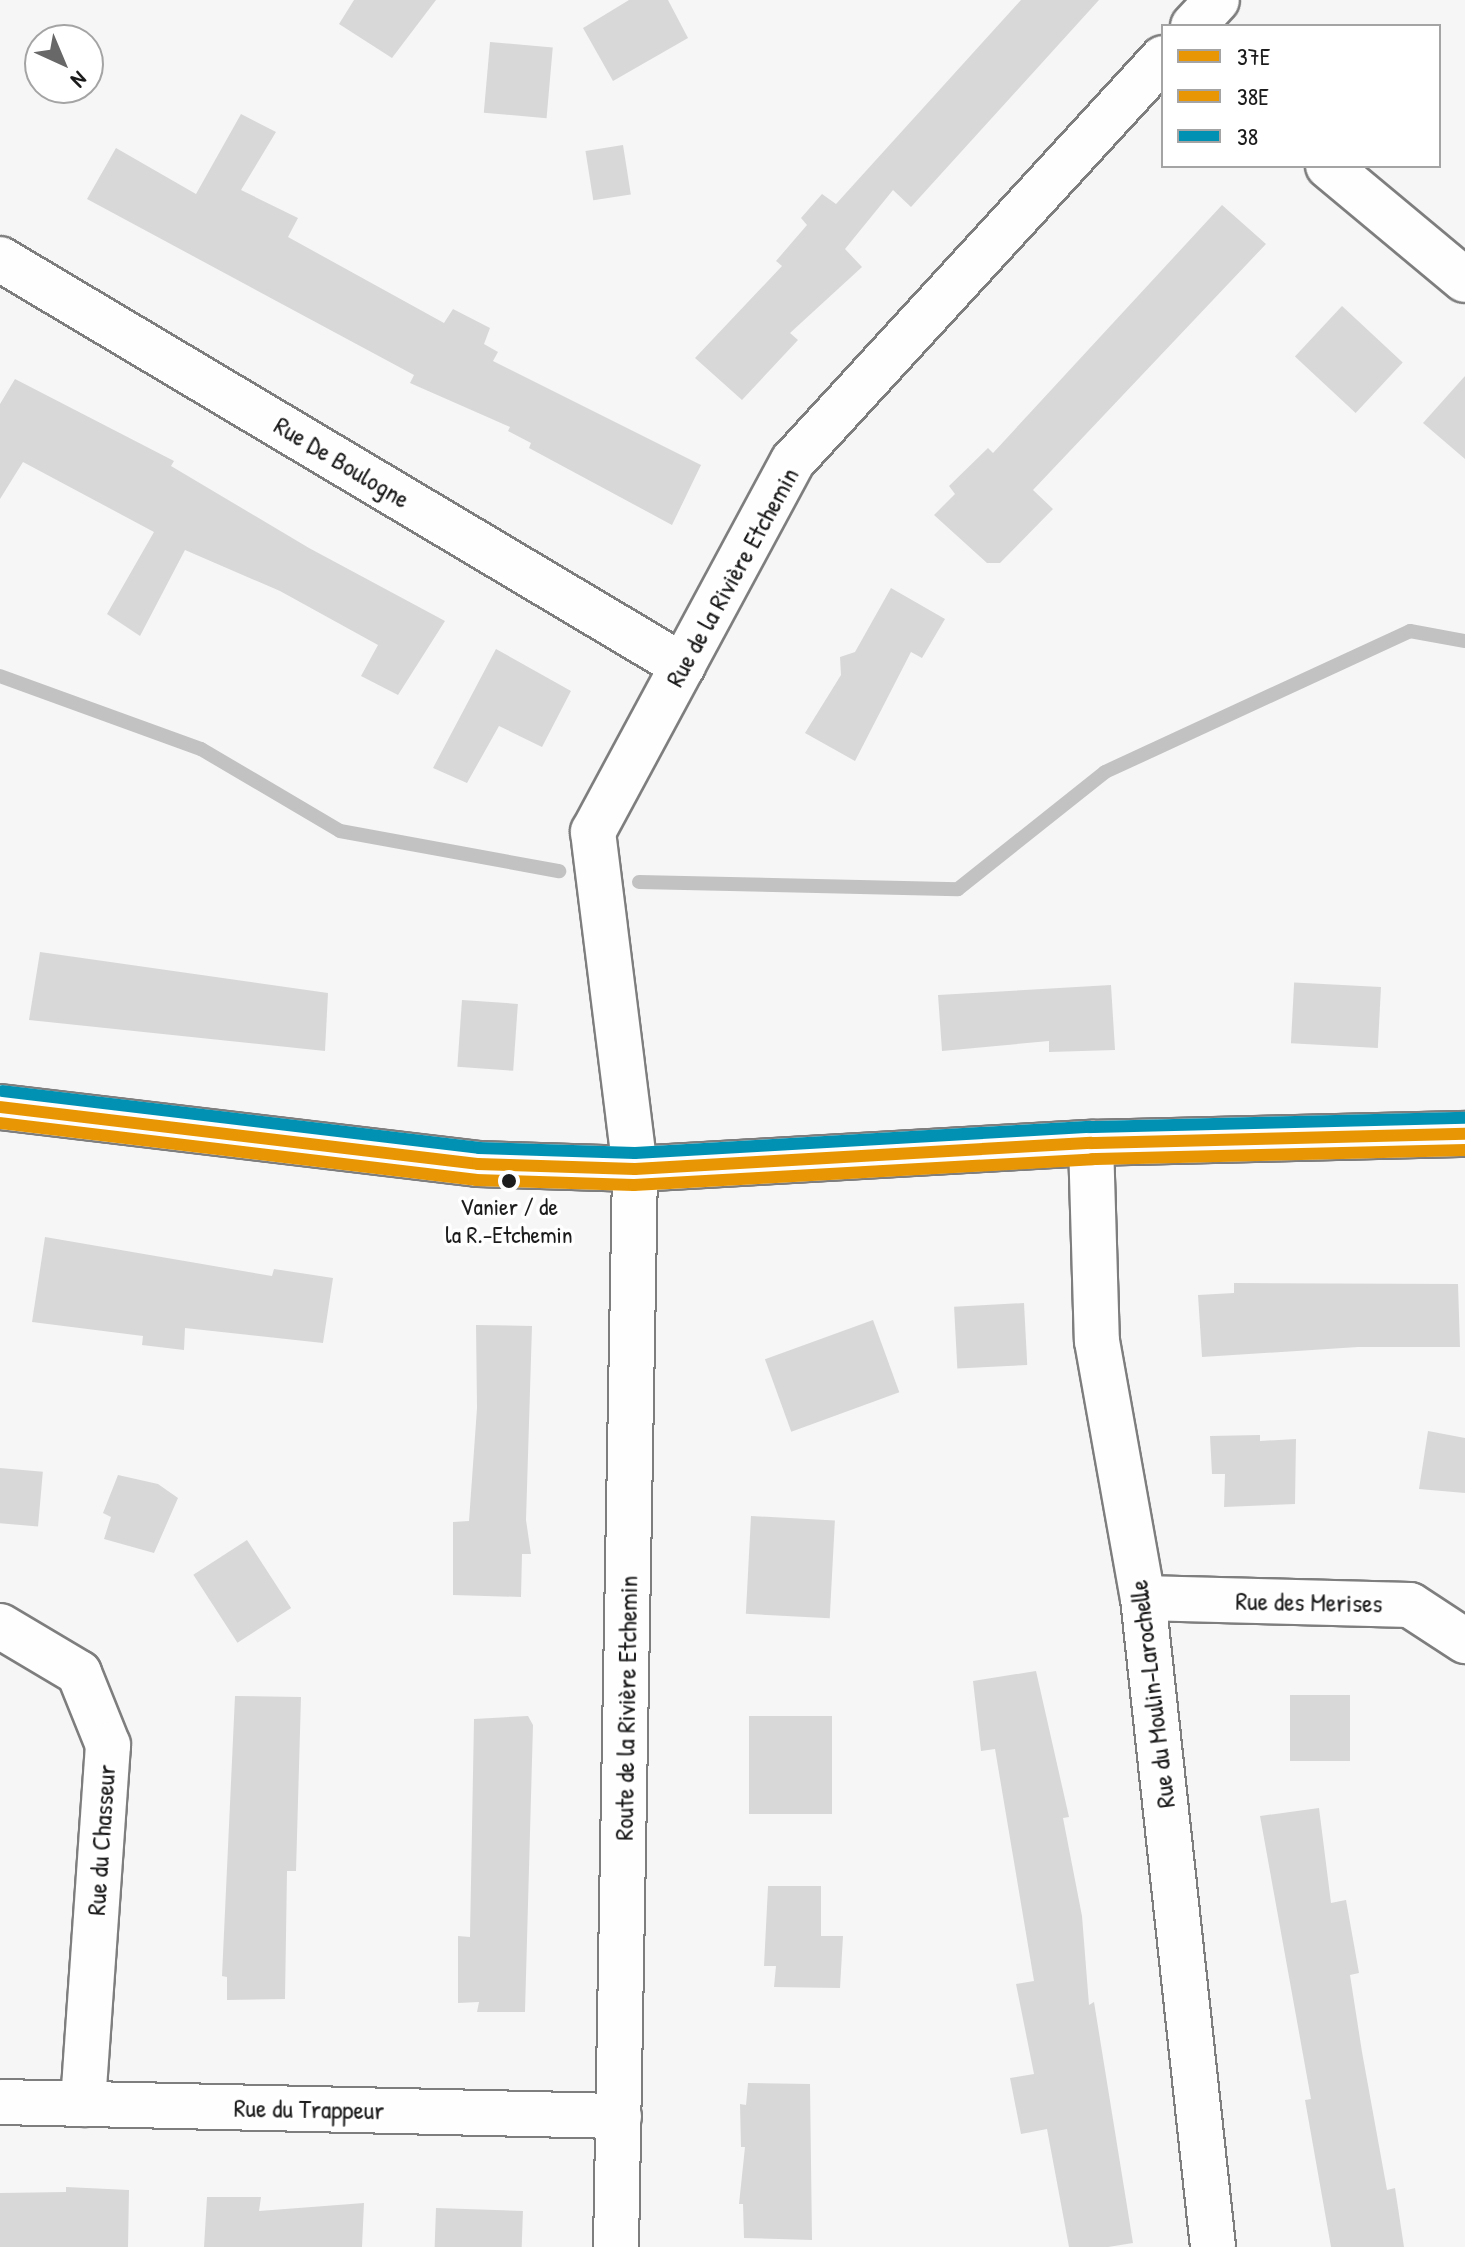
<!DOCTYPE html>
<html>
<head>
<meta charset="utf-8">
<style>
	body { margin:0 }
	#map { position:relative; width:1465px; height:2247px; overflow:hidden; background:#f6f6f6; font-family:"Patrick Hand",sans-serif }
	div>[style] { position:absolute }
	.stream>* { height:14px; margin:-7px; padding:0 7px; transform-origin:7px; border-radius:7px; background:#c2c2c2 }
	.building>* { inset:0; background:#d8d8d8; transform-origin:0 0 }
	.roads { filter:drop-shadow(2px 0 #7e7e7e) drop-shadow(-2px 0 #7e7e7e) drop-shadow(0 2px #7e7e7e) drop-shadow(0 -2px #7e7e7e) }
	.minor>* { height:44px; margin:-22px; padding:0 22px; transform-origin:22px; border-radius:22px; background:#fefefe }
	.bus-1>* { height:12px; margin:-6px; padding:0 6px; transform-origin:6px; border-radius:6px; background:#e89603 }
	.bus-2>* { height:12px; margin:-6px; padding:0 6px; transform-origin:6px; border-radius:6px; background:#e89603 }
	.bus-3>* { height:12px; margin:-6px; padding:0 6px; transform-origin:6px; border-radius:6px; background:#0091b3 }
	.dots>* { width:22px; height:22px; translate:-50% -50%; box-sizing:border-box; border:4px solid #fff; border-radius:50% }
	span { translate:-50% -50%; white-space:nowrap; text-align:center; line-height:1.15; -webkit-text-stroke:7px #fff; paint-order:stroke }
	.bus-label { font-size:24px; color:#1c1c1c }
	.street-label { font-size:26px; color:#1c1c1c }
	.legend { position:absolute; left:1161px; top:24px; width:280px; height:144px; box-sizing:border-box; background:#fff; border:2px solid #a4a4a4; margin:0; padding:10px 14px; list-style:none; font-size:24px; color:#1c1c1c }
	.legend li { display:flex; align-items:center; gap:16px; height:40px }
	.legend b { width:40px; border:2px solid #a4a4a4 }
	.north { position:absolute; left:24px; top:24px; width:80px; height:80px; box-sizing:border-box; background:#fff; border:2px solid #a4a4a4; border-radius:50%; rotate:136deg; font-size:22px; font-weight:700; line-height:32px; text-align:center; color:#1c1c1c }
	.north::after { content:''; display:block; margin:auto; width:28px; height:36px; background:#686868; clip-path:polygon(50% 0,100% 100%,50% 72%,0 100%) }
</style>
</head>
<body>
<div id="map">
	<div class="stream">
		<i style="left:0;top:676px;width:214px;rotate:20deg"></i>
		<i style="left:201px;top:749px;width:161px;rotate:30.5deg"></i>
		<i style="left:340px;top:831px;width:223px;rotate:10.4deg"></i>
		<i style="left:639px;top:882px;width:319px;rotate:1.3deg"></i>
		<i style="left:958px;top:889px;width:188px;rotate:-38.5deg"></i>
		<i style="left:1105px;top:772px;width:336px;rotate:-24.8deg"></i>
		<i style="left:1410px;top:631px;width:56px;rotate:10.3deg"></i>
	</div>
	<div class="building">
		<i style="clip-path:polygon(354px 0,436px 0,392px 58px,339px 24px)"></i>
		<i style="clip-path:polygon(629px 0,668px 0,688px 38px,613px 81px,583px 28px)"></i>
		<i style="clip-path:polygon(1021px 0,1099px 0,911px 207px,893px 190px,845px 249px,862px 267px,790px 333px,798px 340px,742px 400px,695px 358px,782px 266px,776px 261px,807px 225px,801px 218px,822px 194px,836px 204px)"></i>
		<i style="left:490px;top:42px;width:63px;height:71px;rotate:5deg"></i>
		<i style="clip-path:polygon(241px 114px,276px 132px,241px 190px,298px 218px,288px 237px,444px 323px,453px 309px,490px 328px,484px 344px,498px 352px,493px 361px,701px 465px,672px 525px,529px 448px,531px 443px,508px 431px,510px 427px,410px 383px,414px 375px,87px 199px,116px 148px,196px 194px)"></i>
		<i style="left:623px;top:145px;width:50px;height:38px;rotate:81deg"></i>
		<i style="clip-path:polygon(1222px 205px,1266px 244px,1033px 490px,1053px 509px,1000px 563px,987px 563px,934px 515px,955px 494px,949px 486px,988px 448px,993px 453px)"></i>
		<i style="left:1342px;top:306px;width:83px;height:69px;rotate:43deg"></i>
		<i style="clip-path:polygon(1465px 376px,1465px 459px,1423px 423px)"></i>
		<i style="clip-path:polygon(15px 379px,174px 461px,171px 466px,309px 548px,445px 621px,398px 695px,361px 676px,378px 645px,280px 591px,185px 550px,140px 636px,107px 614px,154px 532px,23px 462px,0 499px,0 404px)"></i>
		<i style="clip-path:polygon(891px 588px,945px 619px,922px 658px,911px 652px,855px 761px,805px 733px,841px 675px,840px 657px,855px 652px)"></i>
		<i style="clip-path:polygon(496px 649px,571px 691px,542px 747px,499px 726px,467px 783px,433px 768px)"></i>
		<i style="clip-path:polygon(40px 952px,328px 993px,325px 1051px,29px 1020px)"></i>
		<i style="clip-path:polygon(1111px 985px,1115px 1050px,1049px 1052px,1049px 1041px,942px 1051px,938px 995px)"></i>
		<i style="left:1381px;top:987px;width:61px;height:87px;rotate:93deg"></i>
		<i style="left:462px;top:1000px;width:56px;height:67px;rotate:4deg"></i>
		<i style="clip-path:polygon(45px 1237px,272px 1276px,274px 1269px,333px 1278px,323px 1343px,185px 1328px,184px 1350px,142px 1345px,143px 1336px,32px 1322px)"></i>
		<i style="clip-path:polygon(1234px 1283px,1458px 1284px,1460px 1347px,1358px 1347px,1202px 1357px,1198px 1295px,1234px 1293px)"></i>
		<i style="left:1024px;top:1303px;width:62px;height:70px;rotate:87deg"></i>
		<i style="left:873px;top:1320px;width:77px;height:115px;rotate:70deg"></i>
		<i style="clip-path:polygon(476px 1325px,532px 1326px,526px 1520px,531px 1554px,522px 1554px,521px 1597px,453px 1595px,453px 1522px,469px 1521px,477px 1408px)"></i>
		<i style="clip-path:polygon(1428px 1431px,1465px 1438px,1465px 1493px,1419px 1489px)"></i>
		<i style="clip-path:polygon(1260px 1435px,1260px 1441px,1296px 1439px,1295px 1504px,1224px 1507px,1225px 1474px,1212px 1474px,1210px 1436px)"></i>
		<i style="left:0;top:1468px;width:43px;height:55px;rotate:5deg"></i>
		<i style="clip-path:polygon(118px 1475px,158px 1484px,178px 1498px,154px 1553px,104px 1539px,111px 1517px,103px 1513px)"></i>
		<i style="left:751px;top:1516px;width:84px;height:98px;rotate:3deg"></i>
		<i style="left:247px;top:1540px;width:81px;height:64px;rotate:57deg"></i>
		<i style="clip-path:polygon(1036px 1671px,1069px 1817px,1063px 1818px,1082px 1916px,1089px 2005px,1094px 2002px,1133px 2243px,1108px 2247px,1069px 2247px,1047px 2129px,1021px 2134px,1010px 2078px,1034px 2074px,1016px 1984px,1034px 1981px,995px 1749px,981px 1751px,973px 1681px)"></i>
		<i style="left:1290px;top:1695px;width:60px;height:66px"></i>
		<i style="clip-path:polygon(235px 1696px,301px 1697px,296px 1871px,287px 1871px,285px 1999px,227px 2000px,227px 1977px,222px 1976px)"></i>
		<i style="clip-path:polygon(528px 1716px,533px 1725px,525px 2012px,477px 2012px,479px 2002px,458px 2003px,458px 1936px,470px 1937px,474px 1719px)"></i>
		<i style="left:749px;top:1716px;width:83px;height:98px"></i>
		<i style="clip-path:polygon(1319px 1808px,1331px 1903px,1346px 1900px,1359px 1973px,1350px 1975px,1362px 2052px,1387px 2190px,1395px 2188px,1404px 2247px,1331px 2247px,1305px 2100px,1311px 2099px,1260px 1816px)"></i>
		<i style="clip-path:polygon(768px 1886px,821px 1886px,821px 1936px,843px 1936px,840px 1988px,774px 1987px,776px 1966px,764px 1966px)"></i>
		<i style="clip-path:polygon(748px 2083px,810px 2084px,812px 2240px,744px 2238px,743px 2204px,739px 2204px,745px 2147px,741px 2147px,740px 2104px,746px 2105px)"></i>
		<i style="clip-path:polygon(66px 2187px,129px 2190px,128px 2247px,0 2247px,0 2193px,66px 2192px)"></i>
		<i style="clip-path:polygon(207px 2197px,261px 2197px,259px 2211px,364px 2203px,362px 2247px,204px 2247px)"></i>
		<i style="left:436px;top:2208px;width:87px;height:39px;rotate:2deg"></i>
	</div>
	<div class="roads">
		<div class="minor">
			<i style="left:1193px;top:26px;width:35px;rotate:-47deg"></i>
			<i style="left:1328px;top:166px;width:178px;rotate:39.8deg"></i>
			<i style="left:0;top:259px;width:795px;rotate:30.79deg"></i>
			<i style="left:0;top:1107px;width:481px;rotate:6.8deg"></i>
			<i style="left:478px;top:1164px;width:157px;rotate:1.8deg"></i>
			<i style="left:635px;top:1169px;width:457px;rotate:-3.3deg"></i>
			<i style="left:1091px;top:1143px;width:374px;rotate:-1.4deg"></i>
			<i style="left:1091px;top:1143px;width:198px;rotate:88.3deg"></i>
			<i style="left:1097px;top:1341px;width:261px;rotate:79.9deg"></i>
			<i style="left:1143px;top:1598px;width:653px;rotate:83.84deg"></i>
			<i style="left:1143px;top:1598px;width:267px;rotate:1.5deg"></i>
			<i style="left:1410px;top:1605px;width:66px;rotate:33.2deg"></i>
			<i style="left:0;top:1626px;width:92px;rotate:30.7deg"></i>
			<i style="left:79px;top:1673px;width:78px;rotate:68.1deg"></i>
			<i style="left:108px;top:1745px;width:360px;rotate:94deg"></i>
			<i style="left:0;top:2102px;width:619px;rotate:1.3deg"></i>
			<i style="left:616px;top:2247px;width:1078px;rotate:-88.99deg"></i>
			<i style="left:635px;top:1169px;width:340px;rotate:-97.1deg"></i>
			<i style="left:593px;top:832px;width:421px;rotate:-61.7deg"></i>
			<i style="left:793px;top:461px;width:547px;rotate:-47.44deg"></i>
		</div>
	</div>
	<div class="bus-1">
		<i style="left:0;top:1107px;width:481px;rotate:6.8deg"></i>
		<i style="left:478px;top:1164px;width:157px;rotate:1.8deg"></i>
		<i style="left:635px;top:1169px;width:457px;rotate:-3.3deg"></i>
		<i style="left:1091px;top:1143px;width:374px;rotate:-1.4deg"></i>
	</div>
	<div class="bus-2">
		<i style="left:0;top:1123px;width:479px;rotate:6.8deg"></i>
		<i style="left:476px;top:1180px;width:158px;rotate:1.8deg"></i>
		<i style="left:634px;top:1185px;width:459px;rotate:-3.2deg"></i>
		<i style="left:1092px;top:1159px;width:373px;rotate:-1.4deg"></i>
	</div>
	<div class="bus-3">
		<i style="left:2px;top:1091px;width:480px;rotate:6.8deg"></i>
		<i style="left:479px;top:1148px;width:156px;rotate:1.8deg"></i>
		<i style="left:635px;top:1153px;width:456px;rotate:-3.3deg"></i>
		<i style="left:1090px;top:1127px;width:375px;rotate:-1.4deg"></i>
	</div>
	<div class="dots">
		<i style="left:509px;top:1181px;background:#1c1c1c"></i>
	</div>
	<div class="bus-label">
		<span style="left:509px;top:1221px">Vanier / de<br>la R.-Etchemin</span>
	</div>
	<div class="street-label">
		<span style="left:342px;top:462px;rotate:31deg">Rue De Boulogne</span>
		<span style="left:732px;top:577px;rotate:-61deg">Rue de la Rivière Etchemin</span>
		<span style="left:1309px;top:1602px;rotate:1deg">Rue des Merises</span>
		<span style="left:1152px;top:1694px;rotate:-97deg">Rue du Moulin-Larochelle</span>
		<span style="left:626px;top:1708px;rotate:-89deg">Route de la Rivière Etchemin</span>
		<span style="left:101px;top:1840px;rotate:-86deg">Rue du Chasseur</span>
		<span style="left:309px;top:2109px;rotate:1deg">Rue du Trappeur</span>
	</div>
	<ul class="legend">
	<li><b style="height:10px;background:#e89603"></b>37E</li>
	<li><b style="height:10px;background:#e89603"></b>38E</li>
	<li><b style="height:10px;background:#0091b3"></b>38</li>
	</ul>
	<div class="north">N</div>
</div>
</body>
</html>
